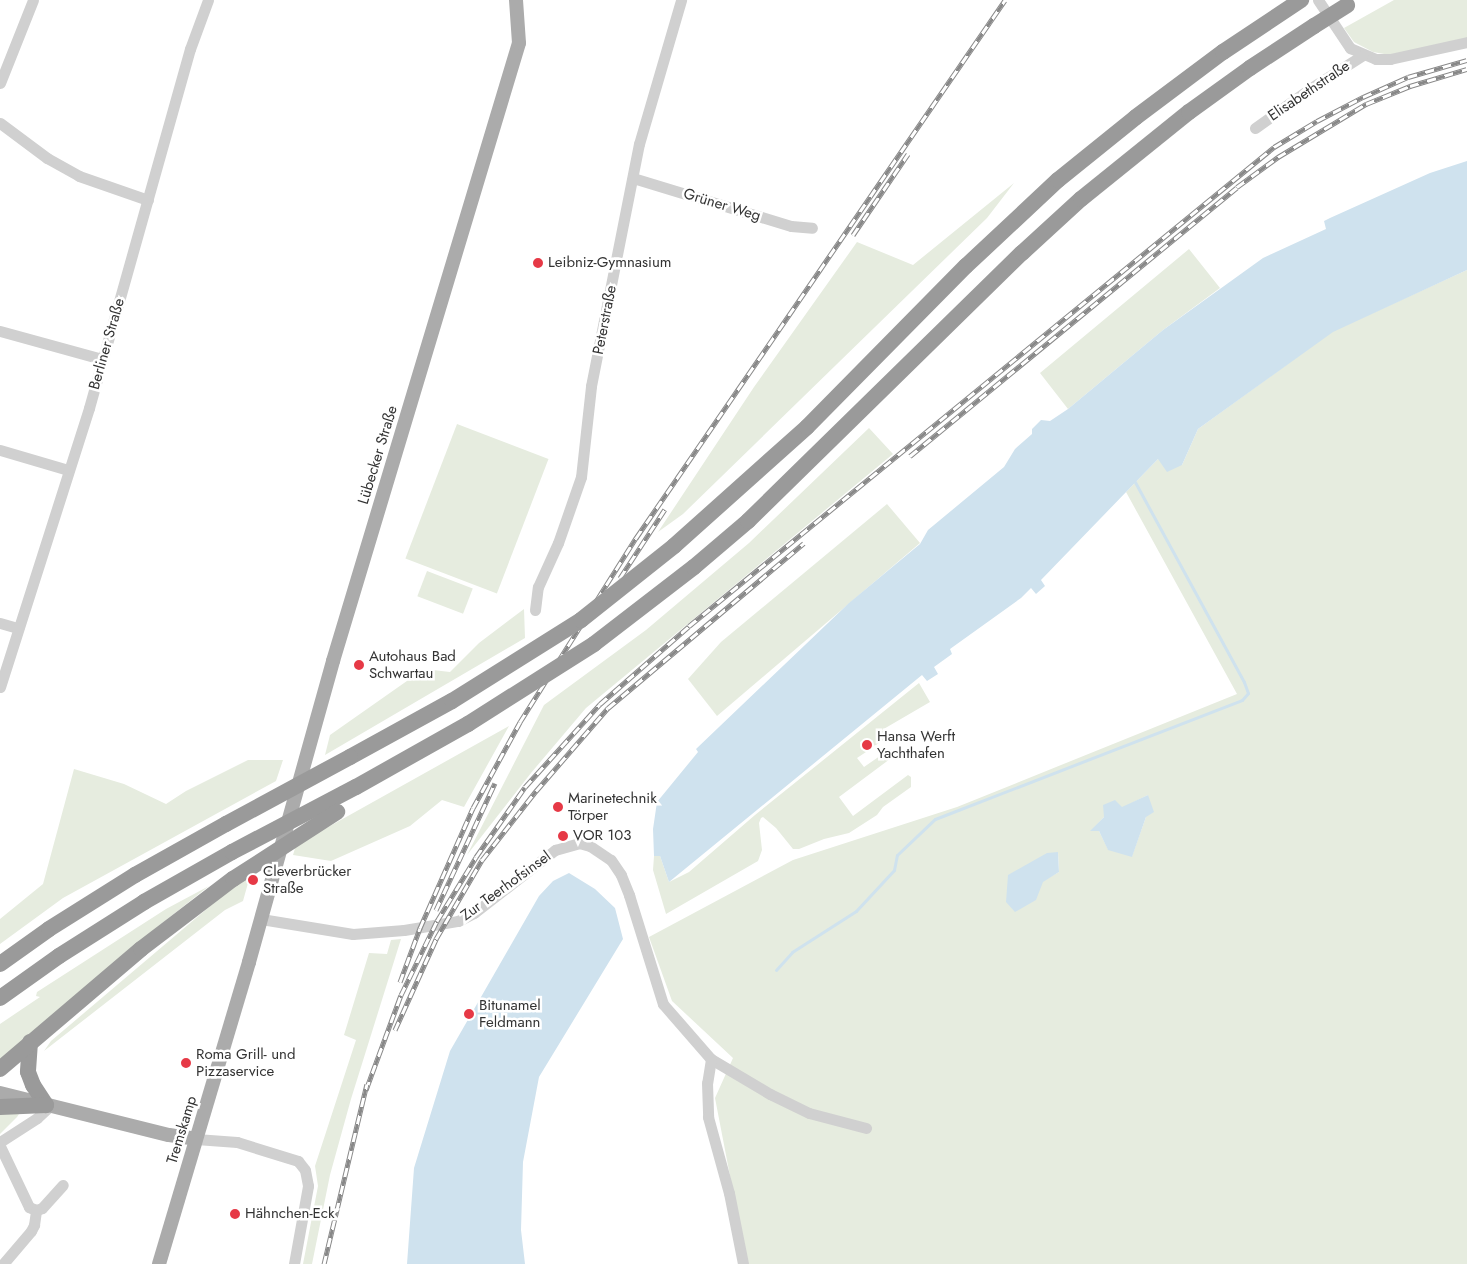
<!DOCTYPE html>
<html>
<head>
<meta charset="utf-8">
<style>
	body { margin:0 }
	#map { position:relative; width:1467px; height:1264px; overflow:hidden; background:#fff; font-family:Jost,sans-serif }
	div>[style] { position:absolute }
	.green>* { inset:0; background:#e6ecdf; transform-origin:0 0 }
	.water>* { inset:0; background:#cfe2ee }
	.stream>* { height:3px; margin:-1.5px; padding:0 1.5px; transform-origin:1.5px; border-radius:1.5px; background:#cfe2ee }
	.minor>* { height:11px; margin:-5.5px; padding:0 5.5px; transform-origin:5.5px; border-radius:5.5px; background:#d0d0d0 }
	.major>* { height:14px; margin:-7px; padding:0 7px; transform-origin:7px; border-radius:7px; background:#ababab }
	.highway>* { height:16px; margin:-8px; padding:0 8px; transform-origin:8px; border-radius:8px; background:#9a9a9a }
	.rail>* { height:5px; margin-top:-2.5px; transform-origin:0; background:repeating-linear-gradient(90deg,#fff 0 9px,#888 0 18px); box-sizing:border-box; border-block:1px solid #888 }
	.highway-bridge>* { height:16px; margin:-8px; padding:0 8px; transform-origin:8px; border-radius:8px; background:#9a9a9a }
	.dots>* { width:14px; height:14px; translate:-50% -50%; box-sizing:border-box; border:2px solid #fff; border-radius:50% }
	span { translate:-50% -50%; white-space:nowrap; text-align:center; line-height:1.15; -webkit-text-stroke:5px #fff; paint-order:stroke }
	.street-label { font-size:15px; color:#333 }
	.poi-label { font-size:15px; color:#333 }
	.left { translate:0 -50%; text-align:left }
</style>
</head>
<body>
<div id="map">
	<div class="green">
		<i style="clip-path:polygon(1394px 0,1467px 0,1467px 39px,1390px 55px,1373px 52px,1354px 42px,1344px 28px)"></i>
		<i style="clip-path:polygon(1014px 183px,987px 218px,683px 514px,658px 532px,754px 387px,857px 242px,913px 265px)"></i>
		<i style="clip-path:polygon(1189px 249px,1220px 288px,1163px 330px,1068px 409px,1040px 373px)"></i>
		<i style="clip-path:polygon(evenodd,1467px 270px,1467px 1264px,747px 1264px,715px 1098px,733px 1058px,672px 1001px,649px 937px,793px 860px,957px 807px,1237px 694px,1126px 492px,1158px 459px,1182px 465px,1198px 429px,1333px 331px,1467px 270px,1148px 795px,1146px 817px,1132px 856px,1108px 849px,1099px 831px,1091px 831px,1104px 817px,1148px 795px,1467px 270px,1058px 852px,1059px 872px,1043px 881px,1058px 852px)"></i>
		<i style="left:457px;top:424px;width:98px;height:144px;rotate:21deg"></i>
		<i style="clip-path:polygon(869px 428px,893px 454px,586px 708px,531px 773px,467px 855px,544px 705px,646px 630px,749px 543px)"></i>
		<i style="clip-path:polygon(887px 504px,920px 543px,717px 716px,688px 679px,721px 642px)"></i>
		<i style="left:427px;top:571px;width:49px;height:27px;rotate:21deg"></i>
		<i style="clip-path:polygon(524px 609px,525px 638px,325px 755px,330px 735px,424px 669px,450px 672px,479px 643px)"></i>
		<i style="clip-path:polygon(919px 683px,930px 702px,882px 730px,886px 738px,873px 747px,873px 741px,867px 738px,860px 742px,861px 749px,866px 752px,857px 758px,864px 767px,890px 749px,894px 756px,839px 797px,853px 816px,908px 775px,911px 777px,911px 787px,883px 807px,877px 815px,849px 833px,824px 839px,799px 849px,793px 849px,776px 828px,763px 817px,761px 818px,759px 823px,762px 850px,758px 861px,666px 914px,653px 870px,654px 856px,660px 856px,669px 882px,689px 872px,755px 815px)"></i>
		<i style="clip-path:polygon(509px 726px,464px 807px,442px 800px,410px 826px,331px 861px,293px 855px,296px 845px)"></i>
		<i style="clip-path:polygon(248px 760px,283px 760px,276px 781px,63px 898px,0 944px,0 919px,43px 884px,74px 769px,124px 784px,166px 804px,186px 791px)"></i>
		<i style="clip-path:polygon(250px 876px,243px 901px,225px 910px,44px 1051px,51px 1041px,222px 896px)"></i>
		<i style="clip-path:polygon(209px 886px,156px 928px,0 1063px,0 1024px,40px 997px,36px 996px,37px 992px,166px 909px)"></i>
		<i style="clip-path:polygon(401px 939px,351px 1099px,330px 1175px,312px 1264px,303px 1264px,318px 1186px,315px 1166px,356px 1040px,344px 1035px,369px 953px,387px 954px,391px 940px)"></i>
		<i style="clip-path:polygon(21px 1111px,17px 1117px,0 1134px,0 1114px)"></i>
	</div>
	<div class="water">
		<i style="clip-path:polygon(1467px 161px,1467px 270px,1333px 332px,1198px 429px,1182px 465px,1167px 472px,1158px 459px,1041px 580px,1045px 586px,1036px 594px,1031px 588px,1021px 598px,950px 649px,952px 654px,934px 667px,938px 674px,927px 681px,922px 675px,669px 882px,660px 856px,654px 856px,653px 829px,657px 802px,698px 752px,696px 749px,849px 603px,920px 544px,928px 530px,1004px 467px,1015px 449px,1032px 434px,1032px 429px,1041px 420px,1050px 421px,1068px 409px,1163px 330px,1263px 258px,1326px 229px,1324px 221px,1330px 218px,1430px 173px)"></i>
		<i style="clip-path:polygon(1148px 795px,1154px 812px,1146px 817px,1132px 857px,1108px 850px,1099px 831px,1090px 831px,1104px 817px,1103px 805px,1115px 800px,1122px 807px)"></i>
		<i style="clip-path:polygon(1058px 852px,1059px 872px,1043px 882px,1036px 900px,1015px 912px,1006px 902px,1008px 875px,1047px 853px)"></i>
		<i style="clip-path:polygon(569px 873px,595px 889px,615px 908px,623px 939px,539px 1077px,523px 1162px,521px 1230px,525px 1264px,407px 1264px,414px 1168px,450px 1051px,539px 896px,553px 881px)"></i>
	</div>
	<div class="stream">
		<i style="left:776px;top:970px;width:24px;rotate:-48deg"></i>
		<i style="left:792px;top:952px;width:76px;rotate:-32.6deg"></i>
		<i style="left:856px;top:911px;width:56px;rotate:-47.2deg"></i>
		<i style="left:894px;top:870px;width:15px;rotate:-79deg"></i>
		<i style="left:897px;top:855px;width:52px;rotate:-43.5deg"></i>
		<i style="left:935px;top:819px;width:329px;rotate:-21.2deg"></i>
		<i style="left:1242px;top:700px;width:9px;rotate:-49deg"></i>
		<i style="left:1248px;top:693px;width:12px;rotate:-110deg"></i>
		<i style="left:1244px;top:682px;width:228px;rotate:-118.6deg"></i>
	</div>
	<div class="minor">
		<i style="left:1318px;top:0;width:58px;rotate:56.3deg"></i>
		<i style="left:1350px;top:48px;width:28px;rotate:23deg"></i>
		<i style="left:1376px;top:59px;width:14px"></i>
		<i style="left:1390px;top:59px;width:79px;rotate:-12.4deg"></i>
		<i style="left:0;top:83px;width:89px;rotate:-68.3deg"></i>
		<i style="left:0;top:123px;width:59px;rotate:36.7deg"></i>
		<i style="left:47px;top:158px;width:37px;rotate:29deg"></i>
		<i style="left:79px;top:176px;width:73px;rotate:19.2deg"></i>
		<i style="left:1255px;top:128px;width:65px;rotate:-35.6deg"></i>
		<i style="left:1308px;top:90px;width:65px;rotate:-32.5deg"></i>
		<i style="left:633px;top:178px;width:165px;rotate:16.9deg"></i>
		<i style="left:791px;top:226px;width:21px;rotate:5deg"></i>
		<i style="left:0;top:331px;width:106px;rotate:15.4deg"></i>
		<i style="left:0;top:450px;width:71px;rotate:16.4deg"></i>
		<i style="left:535px;top:610px;width:23px;rotate:-83deg"></i>
		<i style="left:538px;top:587px;width:48px;rotate:-65.6deg"></i>
		<i style="left:558px;top:543px;width:70px;rotate:-70.8deg"></i>
		<i style="left:581px;top:477px;width:92px;rotate:-83.7deg"></i>
		<i style="left:591px;top:386px;width:247px;rotate:-78.8deg"></i>
		<i style="left:639px;top:144px;width:150px;rotate:-73.7deg"></i>
		<i style="left:0;top:623px;width:19px;rotate:16deg"></i>
		<i style="left:0;top:687px;width:293px;rotate:-72.3deg"></i>
		<i style="left:89px;top:408px;width:373px;rotate:-74.3deg"></i>
		<i style="left:190px;top:49px;width:52px;rotate:-69.8deg"></i>
		<i style="left:261px;top:919px;width:93px;rotate:9.3deg"></i>
		<i style="left:353px;top:934px;width:51px;rotate:-4.5deg"></i>
		<i style="left:404px;top:930px;width:55px;rotate:-9.5deg"></i>
		<i style="left:458px;top:921px;width:18px;rotate:-27deg"></i>
		<i style="left:474px;top:913px;width:103px;rotate:-37.9deg"></i>
		<i style="left:555px;top:850px;width:25px;rotate:-16deg"></i>
		<i style="left:579px;top:843px;width:11px;rotate:15deg"></i>
		<i style="left:590px;top:846px;width:25px;rotate:34deg"></i>
		<i style="left:611px;top:860px;width:18px;rotate:56deg"></i>
		<i style="left:621px;top:875px;width:22px;rotate:68deg"></i>
		<i style="left:629px;top:895px;width:114px;rotate:72.7deg"></i>
		<i style="left:663px;top:1004px;width:73px;rotate:48.9deg"></i>
		<i style="left:711px;top:1059px;width:69px;rotate:30.7deg"></i>
		<i style="left:770px;top:1094px;width:43px;rotate:26deg"></i>
		<i style="left:809px;top:1113px;width:59px;rotate:14.7deg"></i>
		<i style="left:711px;top:1059px;width:24px;rotate:99deg"></i>
		<i style="left:707px;top:1083px;width:34px;rotate:88deg"></i>
		<i style="left:708px;top:1117px;width:79px;rotate:74.6deg"></i>
		<i style="left:729px;top:1193px;width:72px;rotate:78.8deg"></i>
		<i style="left:196px;top:1139px;width:41px;rotate:4.2deg"></i>
		<i style="left:237px;top:1142px;width:64px;rotate:17.3deg"></i>
		<i style="left:298px;top:1161px;width:11px;rotate:52deg"></i>
		<i style="left:305px;top:1170px;width:16px;rotate:79deg"></i>
		<i style="left:308px;top:1186px;width:79px;rotate:100.2deg"></i>
		<i style="left:0;top:1142px;width:44px;rotate:-33deg"></i>
		<i style="left:37px;top:1118px;width:18px;rotate:-43deg"></i>
		<i style="left:0;top:1146px;width:68px;rotate:64.6deg"></i>
		<i style="left:29px;top:1207px;width:8px;rotate:23deg"></i>
		<i style="left:36px;top:1210px;width:6px;rotate:-18deg"></i>
		<i style="left:42px;top:1208px;width:31px;rotate:-48deg"></i>
		<i style="left:3px;top:1264px;width:43px;rotate:-49.7deg"></i>
		<i style="left:31px;top:1231px;width:7px;rotate:-63deg"></i>
		<i style="left:34px;top:1225px;width:15px;rotate:-82deg"></i>
	</div>
	<div class="major">
		<i style="left:0;top:1093px;width:174px;rotate:14deg"></i>
		<i style="left:169px;top:1135px;width:27px;rotate:8deg"></i>
		<i style="left:159px;top:1264px;width:315px;rotate:-73.4deg"></i>
		<i style="left:249px;top:962px;width:313px;rotate:-74.4deg"></i>
		<i style="left:333px;top:661px;width:645px;rotate:-73.25deg"></i>
		<i style="left:519px;top:43px;width:43px;rotate:-94deg"></i>
	</div>
	<div class="highway">
		<i style="left:674px;top:546px;width:178px;rotate:-41.8deg"></i>
		<i style="left:807px;top:427px;width:226px;rotate:-45.4deg"></i>
		<i style="left:966px;top:266px;width:126px;rotate:-43.1deg"></i>
		<i style="left:1058px;top:180px;width:100px;rotate:-38.9deg"></i>
		<i style="left:1136px;top:117px;width:109px;rotate:-36.8deg"></i>
		<i style="left:1223px;top:52px;width:94px;rotate:-33.7deg"></i>
		<i style="left:594px;top:644px;width:126px;rotate:-37.6deg"></i>
		<i style="left:694px;top:567px;width:71px;rotate:-40.4deg"></i>
		<i style="left:748px;top:521px;width:383px;rotate:-44.4deg"></i>
		<i style="left:1022px;top:253px;width:80px;rotate:-42.5deg"></i>
		<i style="left:1081px;top:199px;width:139px;rotate:-38.9deg"></i>
		<i style="left:1189px;top:112px;width:75px;rotate:-35.8deg"></i>
		<i style="left:1250px;top:68px;width:77px;rotate:-33.3deg"></i>
		<i style="left:350px;top:757px;width:116px;rotate:-28.8deg"></i>
		<i style="left:0;top:964px;width:60px;rotate:-35.5deg"></i>
		<i style="left:49px;top:929px;width:102px;rotate:-32.1deg"></i>
		<i style="left:135px;top:875px;width:104px;rotate:-29.3deg"></i>
		<i style="left:0;top:998px;width:72px;rotate:-35.4deg"></i>
		<i style="left:59px;top:956px;width:101px;rotate:-32.4deg"></i>
		<i style="left:144px;top:902px;width:101px;rotate:-29.6deg"></i>
		<i style="left:30px;top:1042px;width:30px;rotate:94deg"></i>
		<i style="left:28px;top:1072px;width:14px;rotate:69deg"></i>
		<i style="left:33px;top:1085px;width:24px;rotate:57deg"></i>
		<i style="left:0;top:1069px;width:185px;rotate:-40.4deg"></i>
		<i style="left:0;top:1107px;width:46px;rotate:-2.5deg"></i>
	</div>
	<div class="rail">
		<i style="left:853px;top:235px;width:98px;rotate:-55.8deg"></i>
		<i style="left:910px;top:456px;width:423px;rotate:-39.4deg"></i>
		<i style="left:1237px;top:187px;width:51px;rotate:-36.2deg"></i>
		<i style="left:1278px;top:157px;width:103px;rotate:-31.1deg"></i>
		<i style="left:1366px;top:104px;width:48px;rotate:-22.2deg"></i>
		<i style="left:1410px;top:86px;width:59px;rotate:-16.6deg"></i>
		<i style="left:620px;top:578px;width:82px;rotate:-56.9deg"></i>
		<i style="left:436px;top:910px;width:140px;rotate:-65.1deg"></i>
		<i style="left:400px;top:982px;width:58px;rotate:-69.7deg"></i>
		<i style="left:420px;top:928px;width:131px;rotate:-66.2deg"></i>
		<i style="left:473px;top:808px;width:98px;rotate:-61.3deg"></i>
		<i style="left:520px;top:722px;width:218px;rotate:-57.8deg"></i>
		<i style="left:636px;top:538px;width:652px;rotate:-55.55deg"></i>
		<i style="left:395px;top:1030px;width:100px;rotate:-65.7deg"></i>
		<i style="left:436px;top:939px;width:91px;rotate:-59.8deg"></i>
		<i style="left:482px;top:860px;width:88px;rotate:-52deg"></i>
		<i style="left:536px;top:791px;width:110px;rotate:-49.1deg"></i>
		<i style="left:608px;top:708px;width:256px;rotate:-40.1deg"></i>
		<i style="left:366px;top:1090px;width:101px;rotate:-69.8deg"></i>
		<i style="left:401px;top:995px;width:82px;rotate:-64.1deg"></i>
		<i style="left:437px;top:921px;width:75px;rotate:-58.6deg"></i>
		<i style="left:476px;top:857px;width:85px;rotate:-55deg"></i>
		<i style="left:525px;top:787px;width:112px;rotate:-47.9deg"></i>
		<i style="left:600px;top:704px;width:118px;rotate:-41.2deg"></i>
		<i style="left:689px;top:626px;width:756px;rotate:-39.31deg"></i>
		<i style="left:1274px;top:147px;width:50px;rotate:-31.2deg"></i>
		<i style="left:1317px;top:121px;width:52px;rotate:-27.6deg"></i>
		<i style="left:1363px;top:97px;width:49px;rotate:-24deg"></i>
		<i style="left:1408px;top:77px;width:61px;rotate:-16.1deg"></i>
		<i style="left:324px;top:1264px;width:185px;rotate:-76.6deg"></i>
	</div>
	<div class="highway-bridge">
		<i style="left:1314px;top:26px;width:39px;rotate:-32deg"></i>
		<i style="left:452px;top:701px;width:152px;rotate:-32.1deg"></i>
		<i style="left:581px;top:620px;width:119px;rotate:-38.5deg"></i>
		<i style="left:226px;top:824px;width:141px;rotate:-28.4deg"></i>
		<i style="left:232px;top:852px;width:140px;rotate:-27.7deg"></i>
		<i style="left:356px;top:787px;width:129px;rotate:-29.4deg"></i>
		<i style="left:468px;top:724px;width:149px;rotate:-32.4deg"></i>
		<i style="left:141px;top:949px;width:116px;rotate:-37.3deg"></i>
		<i style="left:233px;top:879px;width:124px;rotate:-32.8deg"></i>
	</div>
	<div class="dots">
		<i style="left:538px;top:263px;background:#e63946"></i>
		<i style="left:359px;top:665px;background:#e63946"></i>
		<i style="left:867px;top:745px;background:#e63946"></i>
		<i style="left:558px;top:807px;background:#e63946"></i>
		<i style="left:563px;top:836px;background:#e63946"></i>
		<i style="left:253px;top:880px;background:#e63946"></i>
		<i style="left:469px;top:1014px;background:#e63946"></i>
		<i style="left:186px;top:1063px;background:#e63946"></i>
		<i style="left:235px;top:1214px;background:#e63946"></i>
	</div>
	<div class="street-label">
		<span style="left:1309px;top:91px;rotate:-34deg">Elisabethstraße</span>
		<span style="left:722px;top:205px;rotate:17deg">Grüner Weg</span>
		<span style="left:605px;top:320px;rotate:-79deg">Peterstraße</span>
		<span style="left:107px;top:344px;rotate:-74deg">Berliner Straße</span>
		<span style="left:378px;top:455px;rotate:-73deg">Lübecker Straße</span>
		<span style="left:506px;top:886px;rotate:-36deg">Zur Teerhofsinsel</span>
		<span style="left:182px;top:1130px;rotate:-73deg">Tremskamp</span>
	</div>
	<div class="poi-label">
		<span class="left" style="left:548px;top:263px">Leibniz-Gymnasium</span>
		<span class="left" style="left:369px;top:665px">Autohaus Bad<br>Schwartau</span>
		<span class="left" style="left:877px;top:745px">Hansa Werft<br>Yachthafen</span>
		<span class="left" style="left:568px;top:807px">Marinetechnik<br>Törper</span>
		<span class="left" style="left:573px;top:836px">VOR 103</span>
		<span class="left" style="left:263px;top:880px">Cleverbrücker<br>Straße</span>
		<span class="left" style="left:479px;top:1014px">Bitunamel<br>Feldmann</span>
		<span class="left" style="left:196px;top:1063px">Roma Grill- und<br>Pizzaservice</span>
		<span class="left" style="left:245px;top:1214px">Hähnchen-Eck</span>
	</div>
</div>
</body>
</html>
